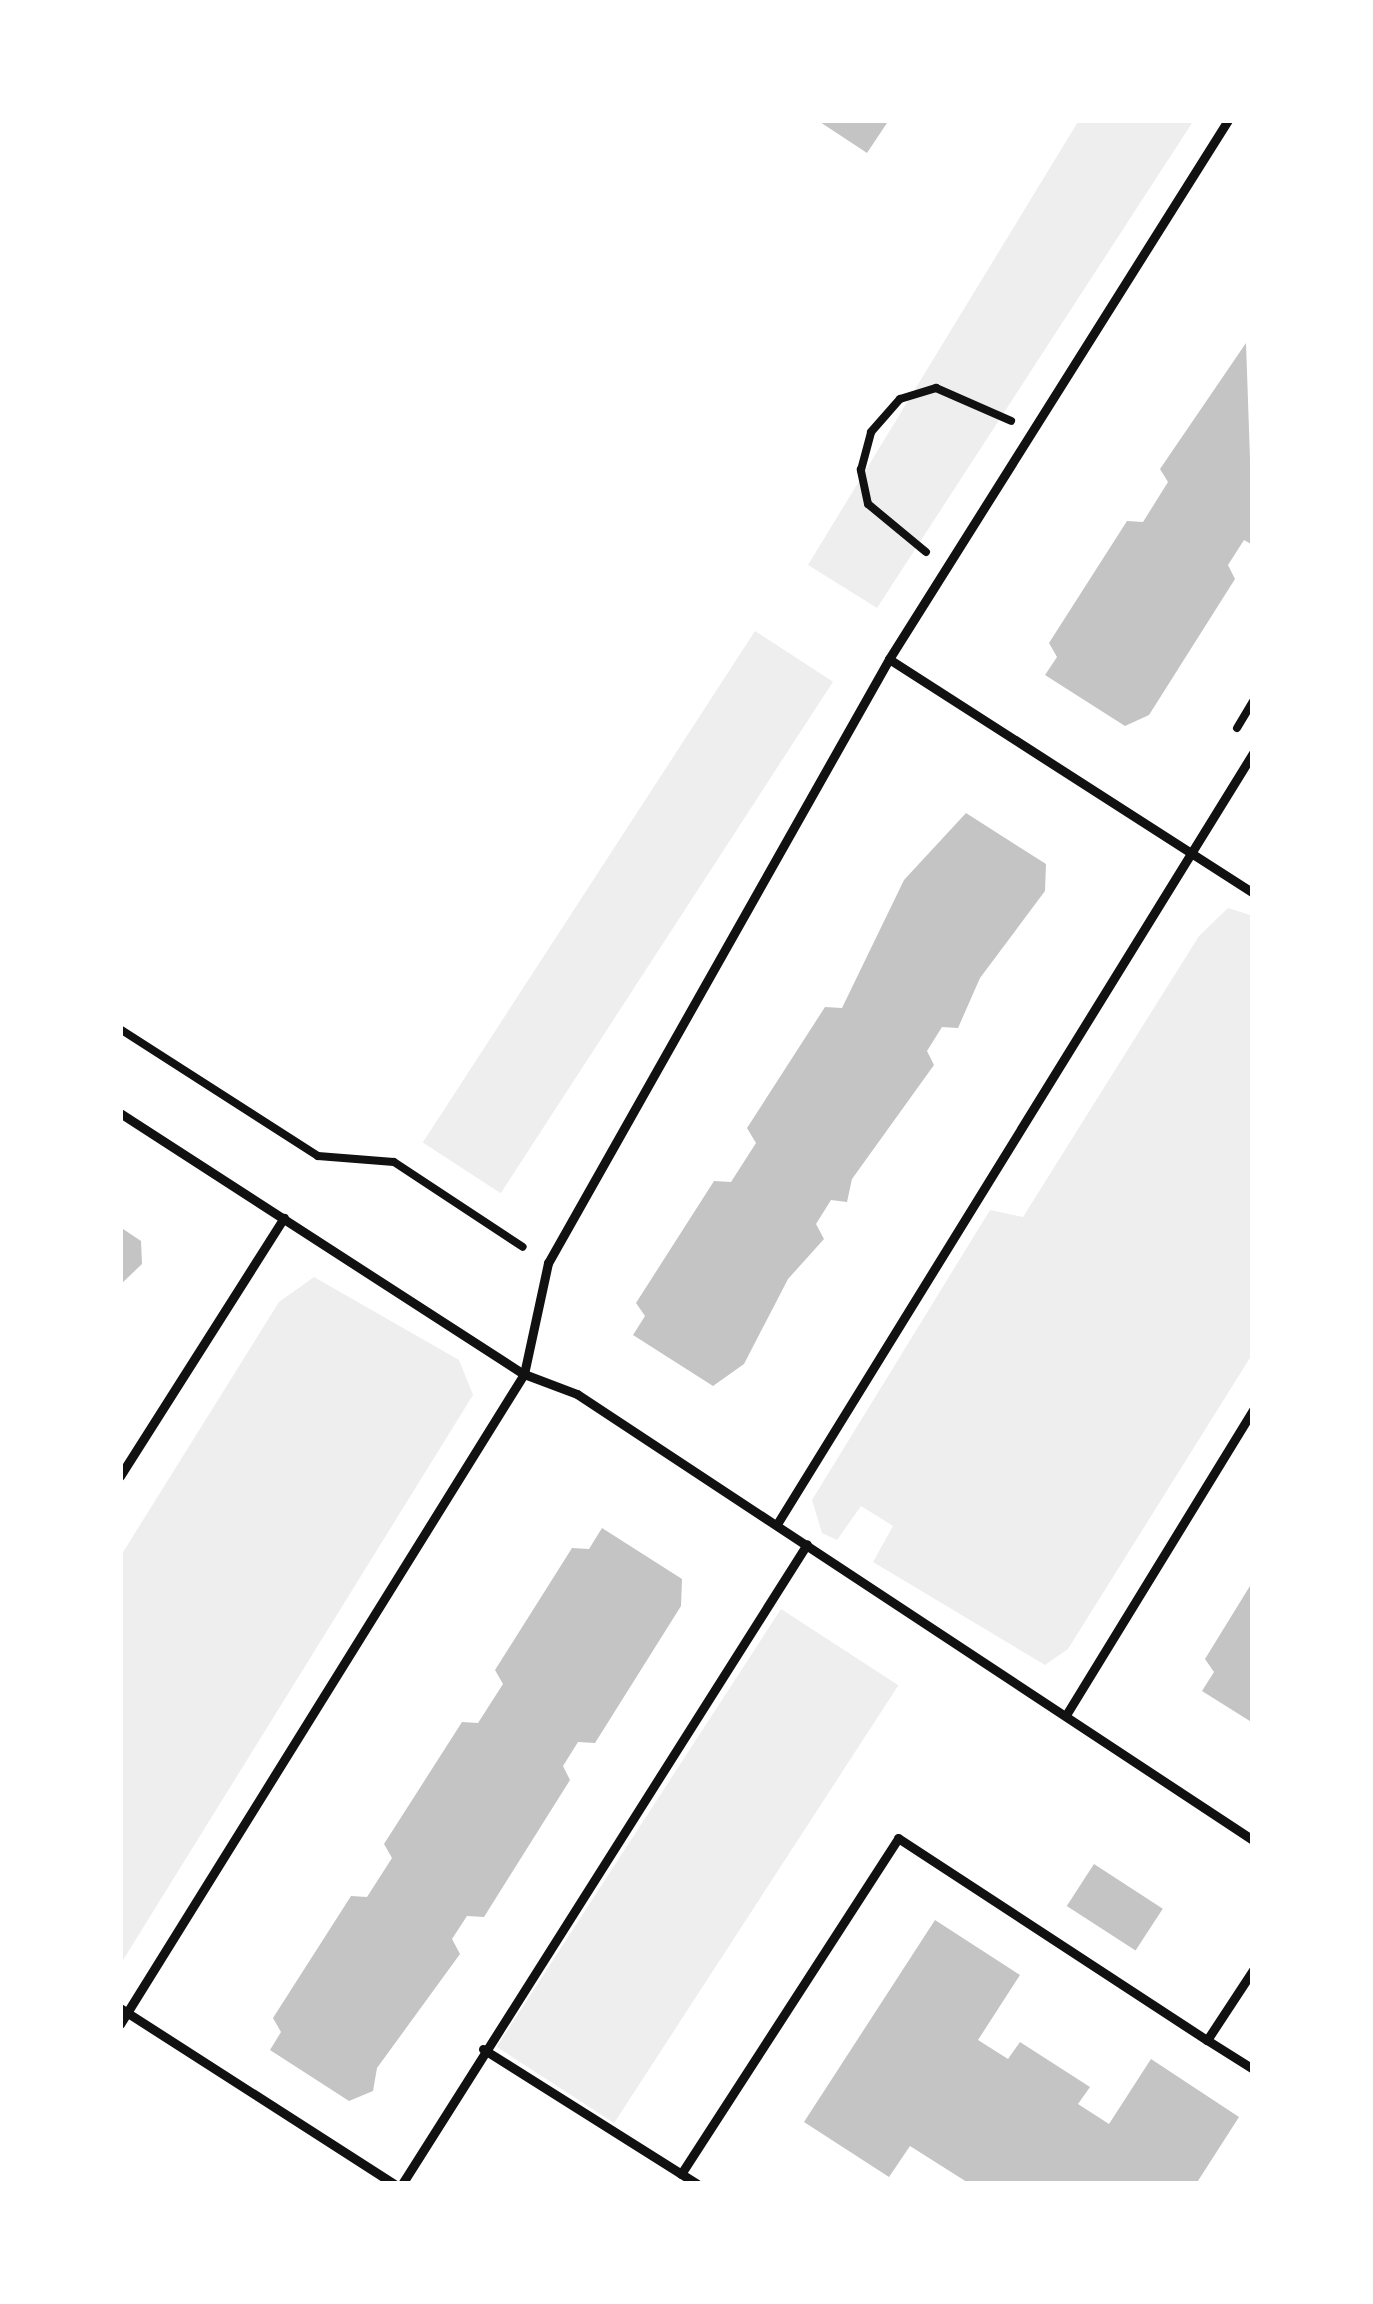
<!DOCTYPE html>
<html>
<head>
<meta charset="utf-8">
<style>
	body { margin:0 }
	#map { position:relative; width:1373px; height:2304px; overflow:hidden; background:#fff; font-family:Arial,sans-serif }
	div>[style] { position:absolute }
	.green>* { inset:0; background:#eee; transform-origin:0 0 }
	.building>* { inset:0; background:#c4c4c4; transform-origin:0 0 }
	.path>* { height:8px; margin:-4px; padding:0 4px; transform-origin:4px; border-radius:4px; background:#111 }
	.service>* { height:9px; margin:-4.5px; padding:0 4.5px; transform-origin:4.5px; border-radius:4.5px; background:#111 }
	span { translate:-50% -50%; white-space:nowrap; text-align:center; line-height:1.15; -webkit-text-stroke:9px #fff; paint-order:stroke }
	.frame { position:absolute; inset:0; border:123px solid #fff; pointer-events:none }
</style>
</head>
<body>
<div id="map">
	<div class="green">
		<i style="clip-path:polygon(1079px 120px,1194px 120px,877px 608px,808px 565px)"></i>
		<i style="left:755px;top:631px;width:93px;height:610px;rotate:33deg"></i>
		<i style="clip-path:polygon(1228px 908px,1253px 916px,1253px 1353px,1068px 1649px,1045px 1665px,873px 1562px,893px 1526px,861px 1506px,837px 1540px,822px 1533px,812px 1500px,990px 1210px,1023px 1217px,1199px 936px)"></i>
		<i style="clip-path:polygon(314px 1277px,459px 1360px,473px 1395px,120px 1965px,120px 1557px,279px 1302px)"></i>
		<i style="left:781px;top:1609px;width:140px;height:522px;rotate:33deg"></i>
	</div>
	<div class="building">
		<i style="clip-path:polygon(817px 120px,889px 120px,867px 153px)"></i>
		<i style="clip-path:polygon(1246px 343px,1253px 545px,1244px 540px,1228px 565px,1235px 579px,1149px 715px,1125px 726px,1045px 675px,1057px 657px,1049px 643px,1127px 521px,1143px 522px,1168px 482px,1160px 469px)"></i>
		<i style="clip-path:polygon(966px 813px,1046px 864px,1045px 891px,980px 978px,958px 1028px,942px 1027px,927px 1051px,934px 1065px,852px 1179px,847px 1202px,831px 1200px,816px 1224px,824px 1239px,788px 1279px,744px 1364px,713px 1386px,633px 1335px,645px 1316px,636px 1303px,714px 1181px,731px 1182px,756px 1143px,747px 1128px,825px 1007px,842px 1008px,904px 880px)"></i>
		<i style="clip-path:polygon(120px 1227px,141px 1241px,142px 1264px,120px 1285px)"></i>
		<i style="clip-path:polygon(602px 1528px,682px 1579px,681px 1606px,595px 1743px,578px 1742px,563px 1766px,570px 1780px,484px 1917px,467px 1916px,452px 1939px,460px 1954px,377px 2068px,373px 2091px,349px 2101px,270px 2050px,281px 2032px,273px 2018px,351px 1896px,367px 1897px,392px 1858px,384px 1844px,462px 1722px,478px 1723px,503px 1684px,495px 1670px,572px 1548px,589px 1549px)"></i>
		<i style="clip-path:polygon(1253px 1581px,1253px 1723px,1202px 1691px,1214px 1672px,1205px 1659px)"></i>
		<i style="left:1094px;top:1864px;width:82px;height:50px;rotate:33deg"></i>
		<i style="clip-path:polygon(935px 1920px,1020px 1975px,978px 2040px,1008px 2059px,1020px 2042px,1090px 2087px,1078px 2104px,1109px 2124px,1151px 2059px,1239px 2117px,1196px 2184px,970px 2184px,910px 2146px,889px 2177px,804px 2122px)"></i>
	</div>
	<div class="path">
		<i style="left:926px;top:552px;width:75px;rotate:-140.4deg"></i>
		<i style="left:868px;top:504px;width:35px;rotate:-102deg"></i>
		<i style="left:861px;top:470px;width:39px;rotate:-75deg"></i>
		<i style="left:871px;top:432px;width:44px;rotate:-48.7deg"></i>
		<i style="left:900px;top:399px;width:38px;rotate:-17deg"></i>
		<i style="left:936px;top:388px;width:82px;rotate:23.7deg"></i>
		<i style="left:1237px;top:728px;width:31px;rotate:-59deg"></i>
		<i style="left:120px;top:1029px;width:235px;rotate:32.7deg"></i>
		<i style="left:318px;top:1156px;width:76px;rotate:4.5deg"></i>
		<i style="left:394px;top:1162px;width:154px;rotate:33.4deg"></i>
	</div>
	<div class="service">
		<i style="left:889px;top:659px;width:433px;rotate:32.7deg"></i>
		<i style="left:120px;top:1113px;width:481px;rotate:32.9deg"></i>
		<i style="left:524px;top:1374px;width:57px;rotate:20.7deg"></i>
		<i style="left:577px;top:1394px;width:810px;rotate:33.42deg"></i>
		<i style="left:120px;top:1476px;width:306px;rotate:-57.6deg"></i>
		<i style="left:777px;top:1524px;width:906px;rotate:-58.31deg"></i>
		<i style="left:1066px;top:1715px;width:358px;rotate:-58.5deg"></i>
		<i style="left:1253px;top:1970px;width:84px;rotate:123.3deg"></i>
		<i style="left:1207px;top:2040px;width:54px;rotate:32.2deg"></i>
		<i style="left:120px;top:2008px;width:326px;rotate:32.7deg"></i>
		<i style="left:120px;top:2024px;width:765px;rotate:-58.14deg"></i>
		<i style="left:524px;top:1374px;width:114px;rotate:-77.8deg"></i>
		<i style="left:548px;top:1263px;width:694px;rotate:-60.55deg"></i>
		<i style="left:889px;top:659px;width:637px;rotate:-57.83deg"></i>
		<i style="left:483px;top:2049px;width:253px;rotate:32.2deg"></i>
		<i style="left:681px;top:2174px;width:400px;rotate:-57.1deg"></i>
		<i style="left:898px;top:1838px;width:369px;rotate:33.2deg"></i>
		<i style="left:402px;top:2184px;width:757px;rotate:-57.67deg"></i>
	</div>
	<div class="frame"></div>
</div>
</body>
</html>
